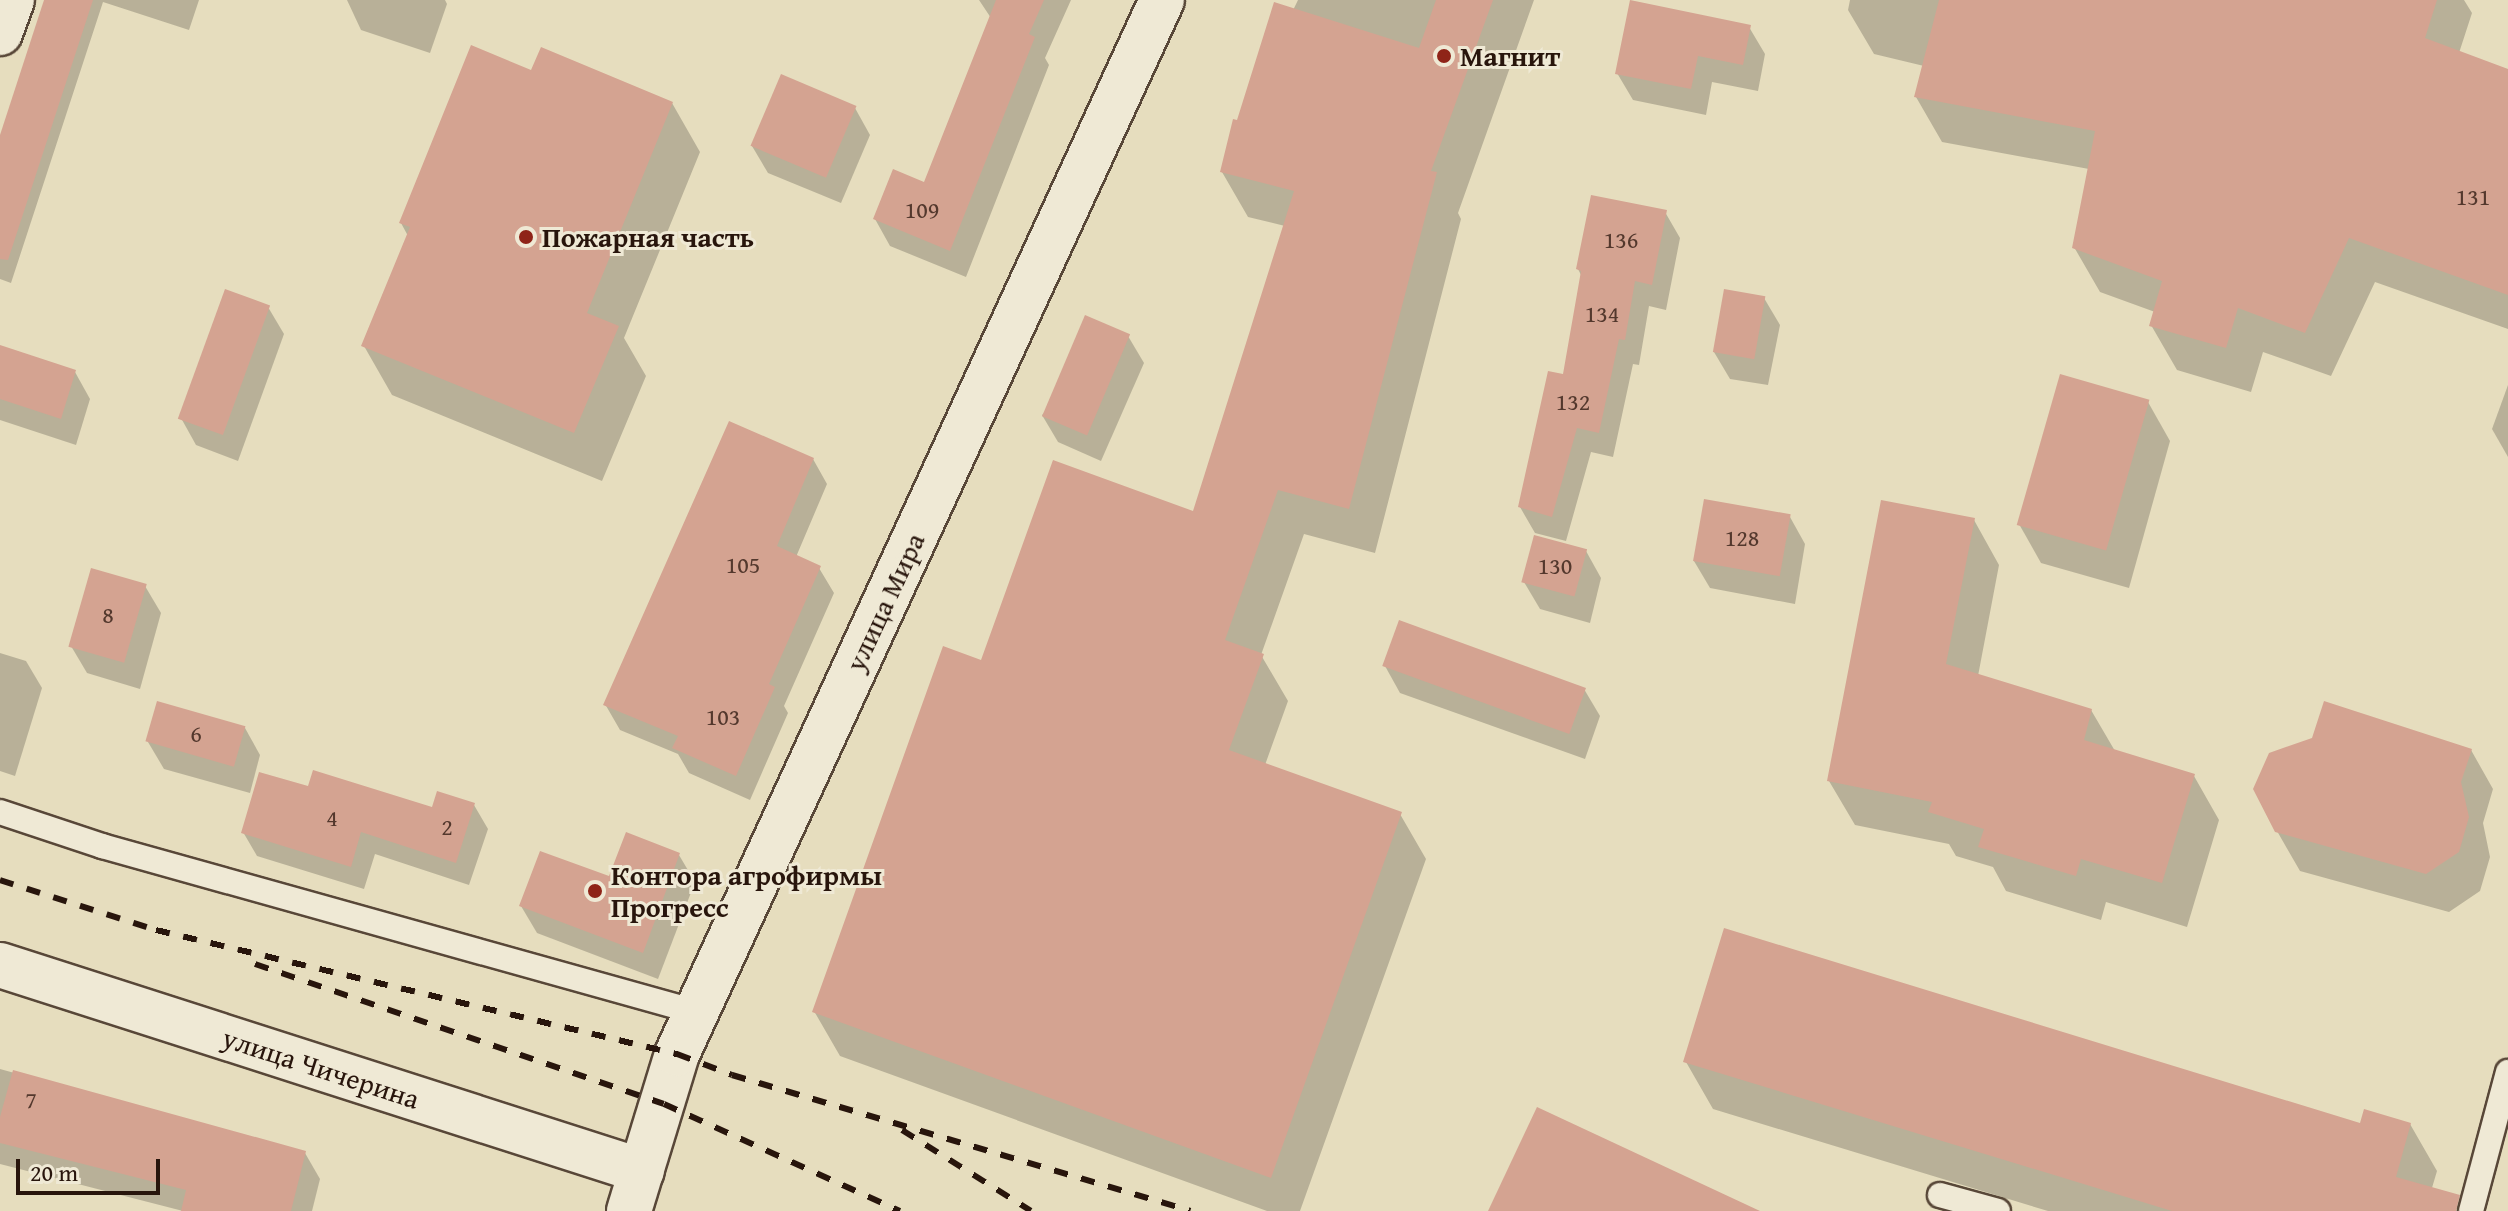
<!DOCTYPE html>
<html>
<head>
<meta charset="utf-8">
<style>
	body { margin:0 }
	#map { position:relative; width:2508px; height:1211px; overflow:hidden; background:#e6ddbe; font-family:"Gentium Book Plus",serif }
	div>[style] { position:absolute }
	.shadow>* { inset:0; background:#0003 }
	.building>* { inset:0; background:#d4a391; transform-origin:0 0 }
	.roads { filter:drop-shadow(2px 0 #584738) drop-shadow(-2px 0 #584738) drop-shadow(0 2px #584738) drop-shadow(0 -2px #584738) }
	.lane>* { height:24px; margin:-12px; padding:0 12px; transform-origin:12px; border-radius:12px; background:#efe9d5 }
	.street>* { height:44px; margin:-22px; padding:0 22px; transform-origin:22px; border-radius:22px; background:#efe9d5 }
	.secondary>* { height:44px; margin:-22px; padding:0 22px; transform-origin:22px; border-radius:22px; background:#efe9d5 }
	.rail>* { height:6px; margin-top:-3px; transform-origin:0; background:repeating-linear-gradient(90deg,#28150c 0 14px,transparent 0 28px) }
	.dots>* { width:22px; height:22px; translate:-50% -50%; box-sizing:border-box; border:4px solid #efe9d5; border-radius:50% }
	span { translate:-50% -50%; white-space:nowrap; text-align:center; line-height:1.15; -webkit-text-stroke:6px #efe9d5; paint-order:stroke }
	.number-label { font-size:24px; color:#53382d }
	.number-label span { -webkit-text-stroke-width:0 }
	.poi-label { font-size:28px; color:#28150c; font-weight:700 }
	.left { translate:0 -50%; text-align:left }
	.street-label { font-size:28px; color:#28150c }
	.scale { position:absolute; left:16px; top:1159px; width:144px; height:36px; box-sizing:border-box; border:4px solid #28150c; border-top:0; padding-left:10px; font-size:24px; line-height:28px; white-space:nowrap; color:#28150c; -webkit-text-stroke:6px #efe9d5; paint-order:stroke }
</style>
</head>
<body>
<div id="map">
	<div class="shadow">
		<i style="clip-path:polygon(46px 0,199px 0,189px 30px,103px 2px,11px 283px,0 279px,0 141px)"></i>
		<i style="clip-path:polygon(347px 0,445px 0,447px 4px,430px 53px,361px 30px)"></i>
		<i style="clip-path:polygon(979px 0,1071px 0,1045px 58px,1049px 65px,966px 277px,890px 246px,875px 219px,925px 185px,991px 18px)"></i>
		<i style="clip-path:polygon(1298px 0,1534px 0,1458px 213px,1461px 219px,1375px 553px,1304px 534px,1261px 655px,1288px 701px,1265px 765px,1400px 814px,1426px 859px,1300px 1211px,1267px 1211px,840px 1056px,814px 1011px,983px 663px,1194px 513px,1285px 226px,1248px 217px,1222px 172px,1238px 123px)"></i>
		<i style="clip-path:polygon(1850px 0,2464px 0,2472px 13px,2459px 53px,2508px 72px,2508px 329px,2375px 282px,2331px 376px,2263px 352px,2251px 392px,2177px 370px,2151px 325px,2155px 312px,2100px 292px,2074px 247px,2089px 169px,1942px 142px,1916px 97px,1924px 66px,1874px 54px,1848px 10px)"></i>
		<i style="clip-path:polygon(1749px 27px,1765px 54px,1758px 91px,1712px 82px,1706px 115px,1633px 100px,1617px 73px)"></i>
		<i style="clip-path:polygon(532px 73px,672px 103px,700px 152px,624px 338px,646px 376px,602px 481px,392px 395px,364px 346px,408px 236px,401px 223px)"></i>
		<i style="clip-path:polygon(855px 108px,870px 135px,841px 203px,768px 173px,752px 146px)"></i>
		<i style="clip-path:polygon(1665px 212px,1680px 238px,1666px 310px,1649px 306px,1639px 365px,1633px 364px,1613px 457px,1591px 452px,1566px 541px,1535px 533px,1520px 507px,1565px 377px,1582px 277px,1578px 269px)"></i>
		<i style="clip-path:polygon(1764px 298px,1780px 325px,1768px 385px,1730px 379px,1714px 352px)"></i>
		<i style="clip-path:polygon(268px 307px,284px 334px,238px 461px,196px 445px,181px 418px)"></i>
		<i style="clip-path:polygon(1128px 336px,1144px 363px,1101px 461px,1058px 442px,1042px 415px)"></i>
		<i style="clip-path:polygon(0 347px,75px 372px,90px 399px,76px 445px,0 420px)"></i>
		<i style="clip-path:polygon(2508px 385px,2508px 457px,2492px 429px)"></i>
		<i style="clip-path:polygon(2148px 402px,2170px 441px,2129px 588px,2041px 563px,2019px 524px)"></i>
		<i style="clip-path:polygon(813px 459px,827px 484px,796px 557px,819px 568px,834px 593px,784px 706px,788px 713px,750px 800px,689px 773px,678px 754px,620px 730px,605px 704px)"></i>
		<i style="clip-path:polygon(1790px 517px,1805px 544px,1795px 604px,1710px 588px,1694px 561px)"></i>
		<i style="clip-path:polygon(1974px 520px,1999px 565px,1978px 676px,2091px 710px,2115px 751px,2194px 776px,2219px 820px,2187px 927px,2106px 902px,2101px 920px,2006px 891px,1993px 867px,1956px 856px,1949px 844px,1855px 825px,1829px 781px)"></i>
		<i style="clip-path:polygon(1586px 551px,1601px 578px,1590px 623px,1540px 609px,1524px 582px)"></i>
		<i style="clip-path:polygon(145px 586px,161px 613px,140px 689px,87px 673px,71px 646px)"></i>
		<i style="clip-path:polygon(0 653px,26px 661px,42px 688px,15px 776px,0 771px)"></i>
		<i style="clip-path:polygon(1385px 666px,1584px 689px,1600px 716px,1585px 759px,1400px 693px)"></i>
		<i style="clip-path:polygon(245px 728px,260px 755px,250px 793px,164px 769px,148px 742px)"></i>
		<i style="clip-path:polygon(2471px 750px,2493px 789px,2483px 823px,2490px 857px,2480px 891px,2449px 912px,2300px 871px,2277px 831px)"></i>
		<i style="clip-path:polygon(309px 788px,433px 809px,474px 805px,488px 829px,469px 885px,375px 854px,364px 889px,257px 856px,243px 832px)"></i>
		<i style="clip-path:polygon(679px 855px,695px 882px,658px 979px,537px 933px,521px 906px)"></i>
		<i style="clip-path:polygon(1686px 1062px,2361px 1125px,2410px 1124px,2437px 1171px,2429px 1198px,2437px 1211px,2048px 1211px,1713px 1109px)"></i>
		<i style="clip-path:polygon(0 1069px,305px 1153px,320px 1179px,312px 1211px,183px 1211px,0 1164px)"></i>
	</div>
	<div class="building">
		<i style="clip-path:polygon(44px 0,93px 0,8px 260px,0 259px,0 135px)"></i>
		<i style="clip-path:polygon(996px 0,1044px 0,1029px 34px,1035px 37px,950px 251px,873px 219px,893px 169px,924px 182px)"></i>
		<i style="clip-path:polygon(1436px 0,1493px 0,1431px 171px,1437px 172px,1349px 509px,1278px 490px,1225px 640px,1264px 654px,1229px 750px,1402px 812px,1271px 1178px,812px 1012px,943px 646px,981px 660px,1053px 460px,1193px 511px,1294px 191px,1220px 172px,1233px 119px,1237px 120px,1274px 2px,1419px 48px)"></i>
		<i style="clip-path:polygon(1630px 0,1751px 25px,1743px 65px,1698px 56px,1691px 89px,1615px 74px)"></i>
		<i style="clip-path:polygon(1939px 0,2437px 0,2425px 38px,2508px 69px,2508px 295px,2349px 238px,2305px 333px,2238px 308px,2226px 348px,2149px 326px,2162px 281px,2072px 248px,2095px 131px,1914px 97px)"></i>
		<i style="clip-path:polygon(471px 45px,531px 70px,541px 47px,673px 102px,587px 313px,619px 326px,574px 433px,361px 346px,410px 227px,399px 223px)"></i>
		<i style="left:781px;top:74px;width:82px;height:78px;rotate:23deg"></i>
		<i style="clip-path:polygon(1591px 195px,1667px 210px,1652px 285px,1635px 281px,1625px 340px,1619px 339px,1599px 433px,1577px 428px,1552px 517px,1518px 507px,1548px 371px,1563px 374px,1581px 271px,1576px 269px)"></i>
		<i style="left:225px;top:289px;width:48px;height:138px;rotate:20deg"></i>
		<i style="left:1724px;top:289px;width:42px;height:64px;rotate:10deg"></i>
		<i style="left:1085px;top:315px;width:49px;height:110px;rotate:23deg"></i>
		<i style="clip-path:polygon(0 345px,76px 370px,61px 419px,0 399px)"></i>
		<i style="left:2060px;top:374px;width:93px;height:157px;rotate:16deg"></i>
		<i style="clip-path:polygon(729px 421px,814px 458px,777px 546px,821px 566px,769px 684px,775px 687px,736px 776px,672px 748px,678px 736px,603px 705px)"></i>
		<i style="left:1704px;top:499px;width:88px;height:63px;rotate:10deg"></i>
		<i style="clip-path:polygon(1881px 500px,1975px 518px,1946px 664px,2092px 709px,2084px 740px,2195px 774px,2162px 883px,2081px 859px,2076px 876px,1978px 847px,1984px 829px,1928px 812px,1932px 802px,1827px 781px)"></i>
		<i style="left:1534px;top:535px;width:55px;height:49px;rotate:15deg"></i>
		<i style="left:91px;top:568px;width:58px;height:82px;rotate:16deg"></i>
		<i style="left:1399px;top:620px;width:199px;height:49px;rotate:20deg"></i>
		<i style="left:157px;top:701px;width:92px;height:42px;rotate:16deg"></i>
		<i style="clip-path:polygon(2324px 701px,2472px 749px,2461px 782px,2469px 817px,2459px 852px,2426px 874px,2275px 832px,2253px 789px,2269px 753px,2312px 738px)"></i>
		<i style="clip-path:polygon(313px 770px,432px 807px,437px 791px,475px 803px,456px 863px,361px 832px,351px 867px,241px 833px,259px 772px,308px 786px)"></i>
		<i style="clip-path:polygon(626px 832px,680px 853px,643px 953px,519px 906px,540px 851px,609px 876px)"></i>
		<i style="clip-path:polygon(1724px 928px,2360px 1123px,2364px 1109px,2411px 1123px,2396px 1177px,2460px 1195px,2456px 1211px,2172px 1211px,1683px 1062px)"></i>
		<i style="clip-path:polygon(13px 1070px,306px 1151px,291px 1211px,181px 1211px,186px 1190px,0 1143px,0 1117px)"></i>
		<i style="clip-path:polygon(1537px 1107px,1760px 1211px,1488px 1211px)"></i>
	</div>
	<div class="roads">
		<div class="lane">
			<i style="left:0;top:812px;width:108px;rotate:18.4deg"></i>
			<i style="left:102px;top:846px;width:617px;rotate:15.61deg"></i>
			<i style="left:1940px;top:1195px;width:60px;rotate:15.4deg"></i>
			<i style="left:2471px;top:1211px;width:144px;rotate:-75.1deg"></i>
		</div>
		<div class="street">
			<i style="left:0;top:33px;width:35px;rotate:-70deg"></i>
			<i style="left:0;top:965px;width:674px;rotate:17.79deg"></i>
		</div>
		<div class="secondary">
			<i style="left:629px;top:1211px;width:164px;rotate:-73deg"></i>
			<i style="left:677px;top:1054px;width:1160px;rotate:-65.29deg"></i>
		</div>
	</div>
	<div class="rail">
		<i style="left:0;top:880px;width:164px;rotate:17.8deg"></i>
		<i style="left:156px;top:930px;width:536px;rotate:13.39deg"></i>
		<i style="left:677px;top:1054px;width:59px;rotate:20.9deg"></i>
		<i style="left:732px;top:1075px;width:478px;rotate:16.5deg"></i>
		<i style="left:255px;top:964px;width:432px;rotate:18.9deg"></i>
		<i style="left:664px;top:1104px;width:259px;rotate:24.4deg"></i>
		<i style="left:902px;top:1130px;width:152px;rotate:32.1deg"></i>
	</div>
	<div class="dots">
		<i style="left:1444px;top:56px;background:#8f2418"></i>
		<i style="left:526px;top:237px;background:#8f2418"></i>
		<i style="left:595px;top:891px;background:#8f2418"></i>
	</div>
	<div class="number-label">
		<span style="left:2473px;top:197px">131</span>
		<span style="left:922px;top:210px">109</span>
		<span style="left:1621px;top:240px">136</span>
		<span style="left:1602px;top:314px">134</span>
		<span style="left:1573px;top:402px">132</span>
		<span style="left:1742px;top:538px">128</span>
		<span style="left:743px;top:565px">105</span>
		<span style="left:1555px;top:566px">130</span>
		<span style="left:108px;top:615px">8</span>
		<span style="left:723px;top:717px">103</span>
		<span style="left:196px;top:734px">6</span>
		<span style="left:332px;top:818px">4</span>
		<span style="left:447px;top:827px">2</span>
		<span style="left:31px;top:1100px">7</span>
	</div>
	<div class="poi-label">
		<span class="left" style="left:1460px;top:56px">Магнит</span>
		<span class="left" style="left:542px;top:237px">Пожарная часть</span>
		<span class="left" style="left:611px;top:891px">Контора агрофирмы<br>Прогресс</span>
	</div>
	<div class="street-label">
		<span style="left:885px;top:602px;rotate:-65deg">улица Мира</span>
		<span style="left:321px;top:1068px;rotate:18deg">улица Чичерина</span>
	</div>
	<div class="scale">20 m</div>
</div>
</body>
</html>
